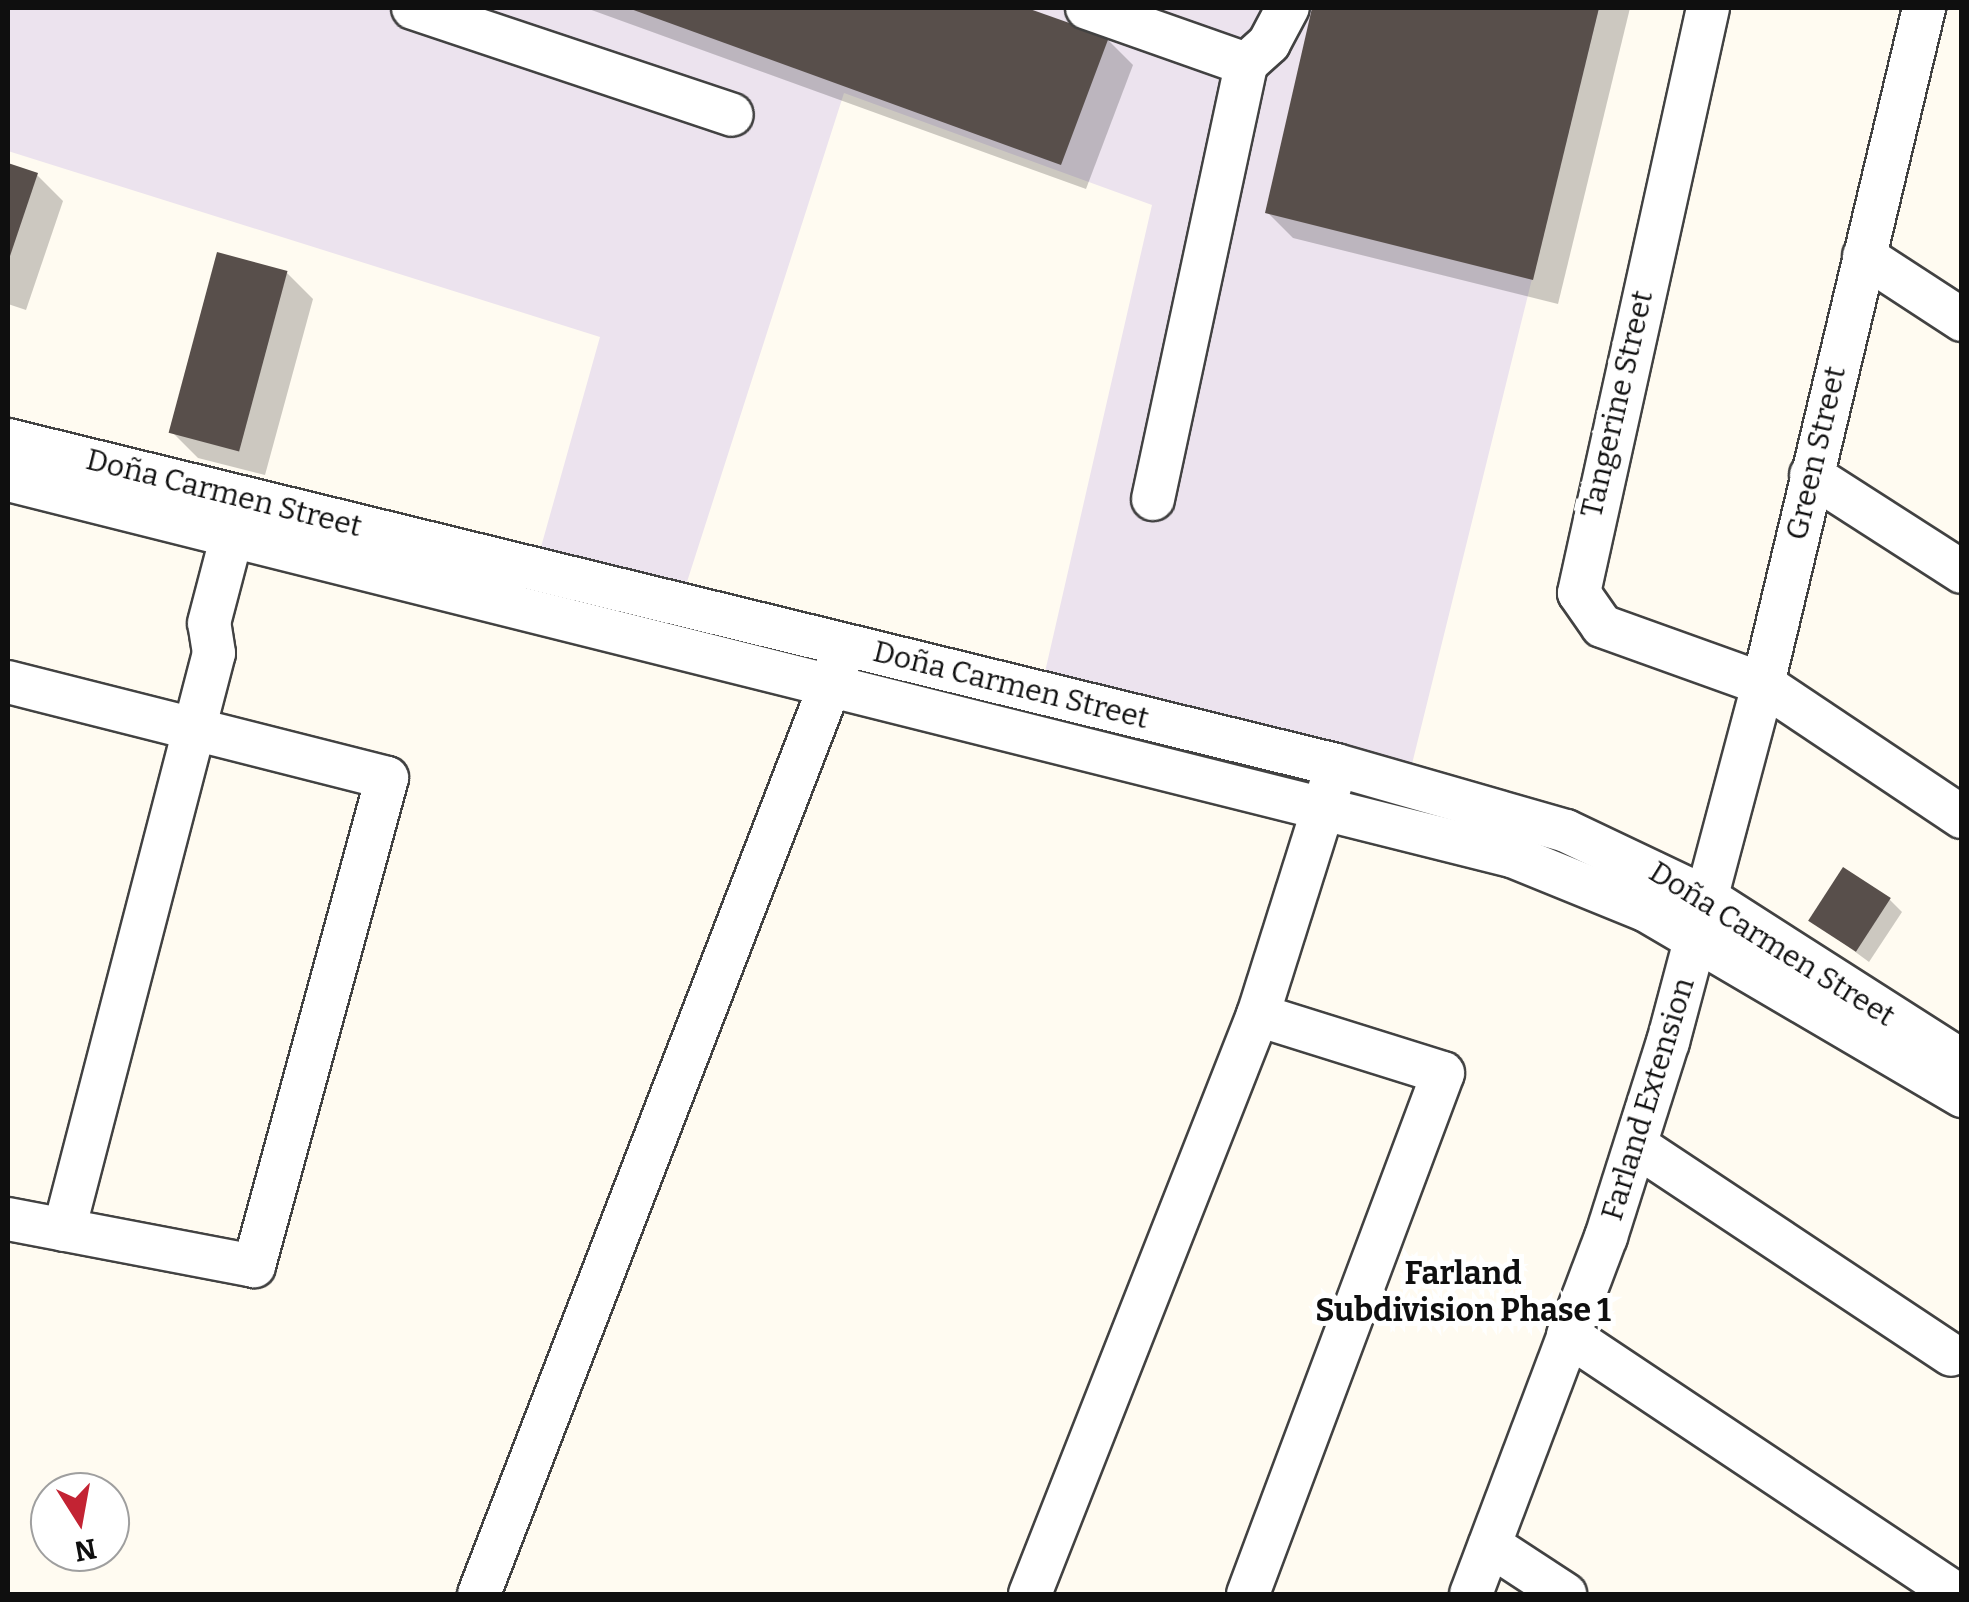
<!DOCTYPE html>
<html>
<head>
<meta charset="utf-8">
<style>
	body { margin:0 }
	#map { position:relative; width:1969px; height:1602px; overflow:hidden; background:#fffbf1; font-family:Bitter,serif }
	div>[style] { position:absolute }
	.industrial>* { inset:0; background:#ece3ee }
	.shadow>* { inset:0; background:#0003 }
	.building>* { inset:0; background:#584f4b; transform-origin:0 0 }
	.roads { filter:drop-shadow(2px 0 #424242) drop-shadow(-2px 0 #424242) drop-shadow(0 2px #424242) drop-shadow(0 -2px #424242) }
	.minor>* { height:42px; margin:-21px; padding:0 21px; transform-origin:21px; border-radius:21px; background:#fff }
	span { translate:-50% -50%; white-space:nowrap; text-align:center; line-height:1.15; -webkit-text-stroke:10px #fff; paint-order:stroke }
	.street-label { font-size:30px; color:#0f0f0f }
	.neighbourhood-label { font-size:32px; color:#0f0f0f; font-weight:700 }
	.frame { position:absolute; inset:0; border:10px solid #0f0f0f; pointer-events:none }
	.north { position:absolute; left:30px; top:1472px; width:100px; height:100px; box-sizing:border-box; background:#fff; border:2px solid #9f9f9f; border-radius:50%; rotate:169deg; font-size:28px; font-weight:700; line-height:40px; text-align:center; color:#0f0f0f }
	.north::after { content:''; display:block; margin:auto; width:35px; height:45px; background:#c32333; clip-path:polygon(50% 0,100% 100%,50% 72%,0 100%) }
</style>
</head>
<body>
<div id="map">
	<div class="industrial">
		<i style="clip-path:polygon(8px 8px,1599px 8px,1412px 764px,1045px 672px,1152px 205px,844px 93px,686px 585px,541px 547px,600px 337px,8px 151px)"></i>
	</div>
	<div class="shadow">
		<i style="clip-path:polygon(586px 8px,1020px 8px,1107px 39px,1133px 65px,1086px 189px)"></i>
		<i style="clip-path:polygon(1315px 8px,1630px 8px,1558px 304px,1293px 238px,1267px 212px)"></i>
		<i style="clip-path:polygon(8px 165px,37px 175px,63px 201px,26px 310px,8px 304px)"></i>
		<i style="clip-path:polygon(287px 273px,313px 299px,265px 475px,198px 458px,172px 432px)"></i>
		<i style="clip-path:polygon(1889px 899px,1902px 912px,1869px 962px,1812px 920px)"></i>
	</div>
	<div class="building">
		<i style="clip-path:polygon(628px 8px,1027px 8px,1109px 37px,1061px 165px)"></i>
		<i style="clip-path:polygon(1312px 8px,1599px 8px,1533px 280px,1265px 213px)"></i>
		<i style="clip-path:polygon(8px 163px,38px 173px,8px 262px)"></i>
		<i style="left:217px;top:252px;width:73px;height:187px;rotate:15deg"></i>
		<i style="left:1843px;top:867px;width:57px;height:64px;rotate:33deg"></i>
	</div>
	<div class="roads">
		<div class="minor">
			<i style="left:413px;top:8px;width:336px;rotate:18.5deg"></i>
			<i style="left:1087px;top:8px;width:169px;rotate:19.4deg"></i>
			<i style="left:1708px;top:8px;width:599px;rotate:102.44deg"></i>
			<i style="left:1579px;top:593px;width:40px;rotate:55.1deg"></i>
			<i style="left:1602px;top:626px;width:171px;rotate:19.8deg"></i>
			<i style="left:1763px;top:684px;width:239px;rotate:33.8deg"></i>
			<i style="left:1864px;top:256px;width:117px;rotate:33.1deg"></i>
			<i style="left:8px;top:440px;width:1367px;rotate:13.75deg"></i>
			<i style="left:1336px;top:765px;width:239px;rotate:16deg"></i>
			<i style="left:1566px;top:831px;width:156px;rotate:25.4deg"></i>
			<i style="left:1707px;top:898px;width:303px;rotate:32.6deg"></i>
			<i style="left:1811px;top:475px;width:179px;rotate:32.7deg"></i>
			<i style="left:8px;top:480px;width:1550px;rotate:14.04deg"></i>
			<i style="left:1512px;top:856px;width:144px;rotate:22.1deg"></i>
			<i style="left:1645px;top:910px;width:368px;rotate:30.4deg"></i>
			<i style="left:1153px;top:499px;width:445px;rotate:-77.9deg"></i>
			<i style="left:1246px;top:64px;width:31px;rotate:-42deg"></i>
			<i style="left:1269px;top:43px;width:40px;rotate:-62deg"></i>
			<i style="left:8px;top:682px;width:391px;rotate:14.2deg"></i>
			<i style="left:387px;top:778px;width:506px;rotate:105.25deg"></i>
			<i style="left:254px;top:1266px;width:250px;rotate:-169.2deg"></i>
			<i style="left:1637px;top:1146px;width:377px;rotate:33.6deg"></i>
			<i style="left:64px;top:1230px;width:596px;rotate:-75.43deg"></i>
			<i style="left:214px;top:653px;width:30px;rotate:-99deg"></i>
			<i style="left:209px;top:623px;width:118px;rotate:-75.3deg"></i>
			<i style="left:1568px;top:1335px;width:467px;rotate:33.7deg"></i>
			<i style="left:1490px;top:1545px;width:90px;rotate:33.2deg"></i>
			<i style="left:479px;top:1594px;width:1004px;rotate:-68.88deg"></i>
			<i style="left:1030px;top:1594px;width:622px;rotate:-68.51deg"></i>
			<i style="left:1258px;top:1015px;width:246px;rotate:-72.5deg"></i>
			<i style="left:1248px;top:1594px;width:556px;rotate:-69.48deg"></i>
			<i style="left:1443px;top:1073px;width:194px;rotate:-162.6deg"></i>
			<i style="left:1471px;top:1594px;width:382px;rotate:-69.3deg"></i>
			<i style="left:1606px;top:1237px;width:205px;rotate:-72.4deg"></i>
			<i style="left:1668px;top:1042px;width:370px;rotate:-75.1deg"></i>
			<i style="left:1763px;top:684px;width:695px;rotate:-76.6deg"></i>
		</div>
	</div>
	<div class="street-label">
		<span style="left:1617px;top:404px;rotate:-77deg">Tangerine Street</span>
		<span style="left:1816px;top:453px;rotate:-77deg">Green Street</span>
		<span style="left:224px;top:493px;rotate:14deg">Doña Carmen Street</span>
		<span style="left:1011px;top:685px;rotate:14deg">Doña Carmen Street</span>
		<span style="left:1772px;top:944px;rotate:32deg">Doña Carmen Street</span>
		<span style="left:1648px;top:1099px;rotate:-73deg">Farland Extension</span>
	</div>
	<div class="neighbourhood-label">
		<span style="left:1463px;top:1292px">Farland<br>Subdivision Phase 1</span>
	</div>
	<div class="frame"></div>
	<div class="north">N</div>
</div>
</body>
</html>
